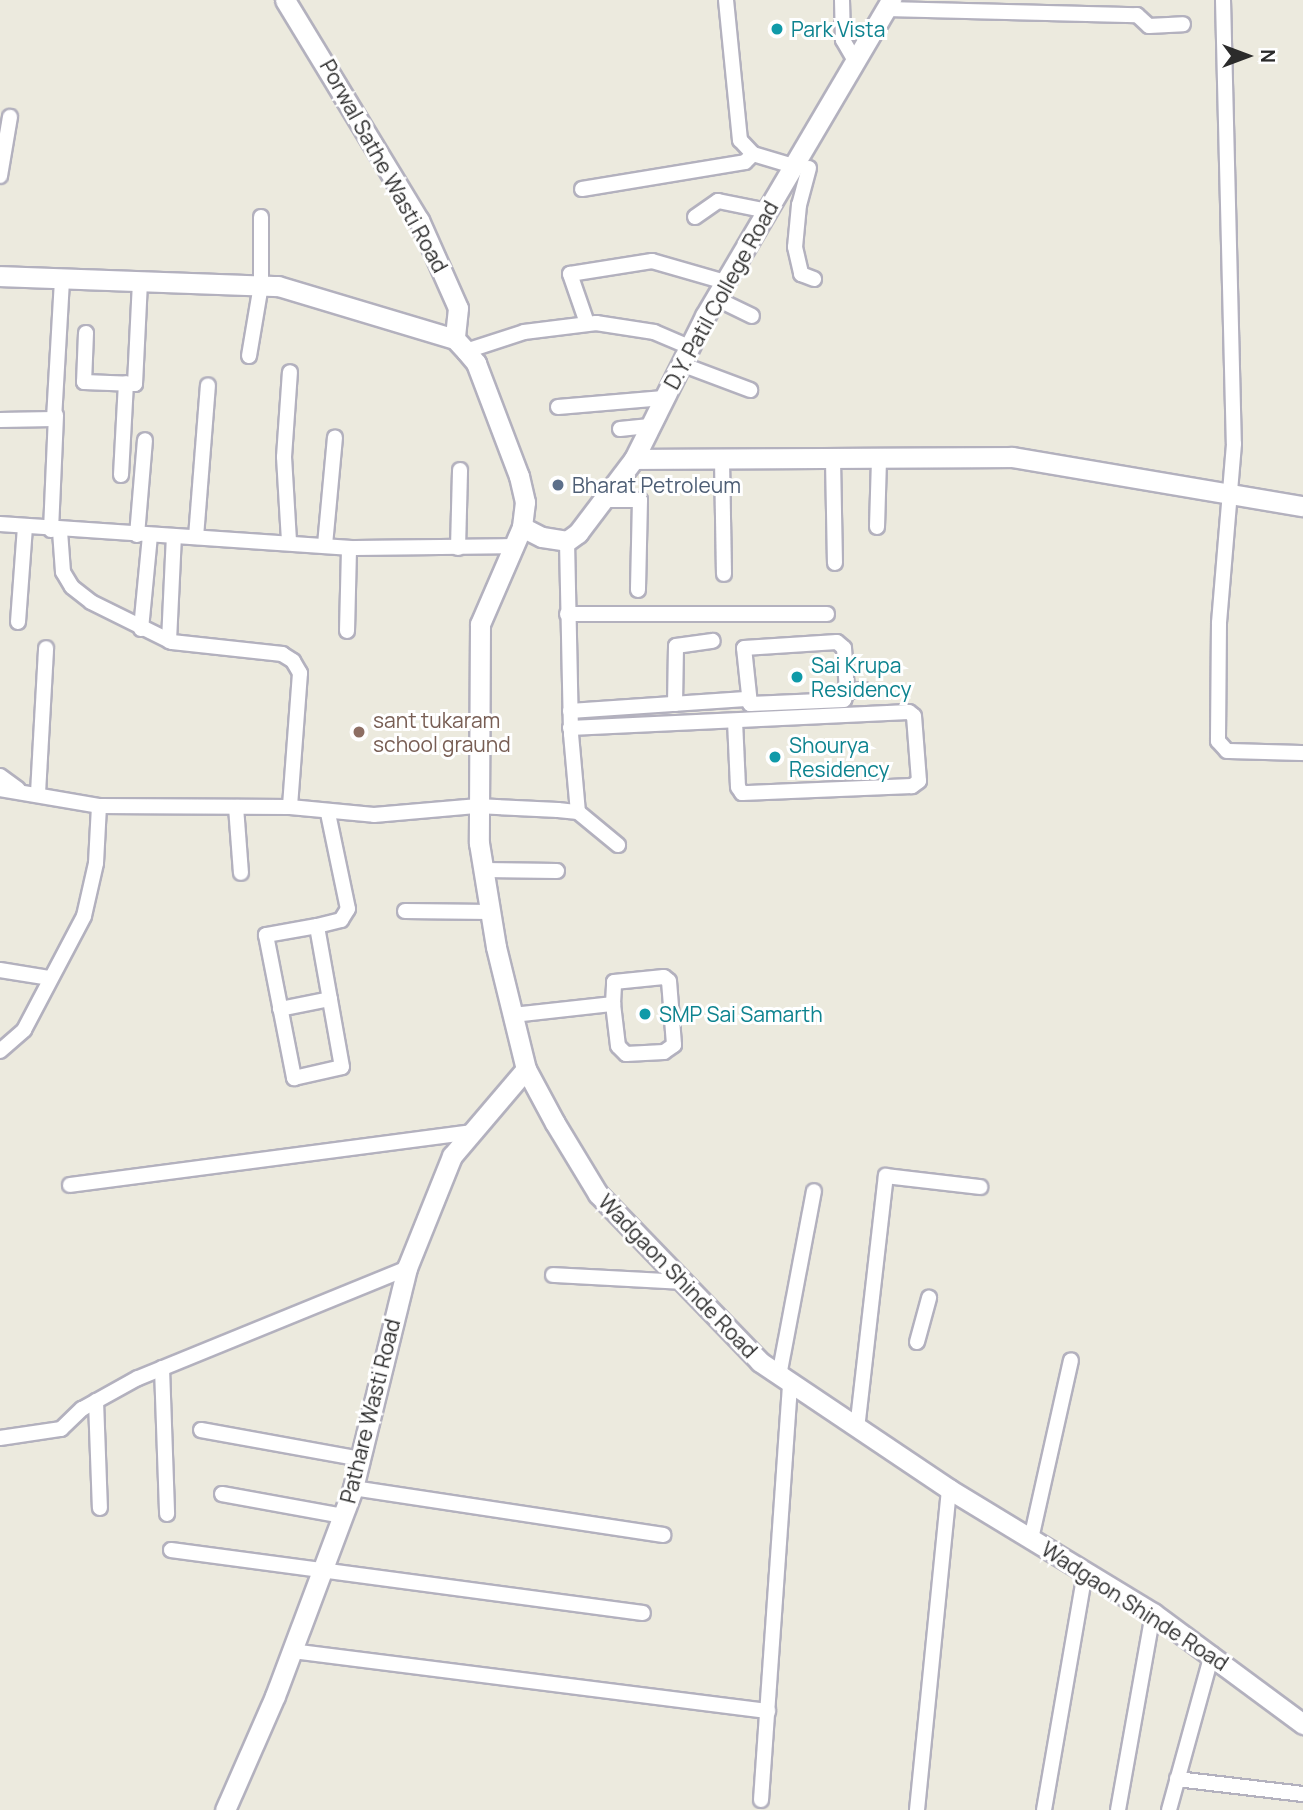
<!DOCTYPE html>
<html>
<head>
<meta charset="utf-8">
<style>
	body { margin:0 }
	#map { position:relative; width:1303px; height:1810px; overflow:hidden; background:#eceade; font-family:Manrope,sans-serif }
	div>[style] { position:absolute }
	.roads { filter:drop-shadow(2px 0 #b3b1be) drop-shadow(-2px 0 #b3b1be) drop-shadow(0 2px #b3b1be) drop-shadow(0 -2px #b3b1be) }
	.street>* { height:14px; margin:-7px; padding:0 7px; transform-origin:7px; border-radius:7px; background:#fff }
	.secondary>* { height:19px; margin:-9.5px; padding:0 9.5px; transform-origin:9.5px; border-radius:9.5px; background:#fff }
	.dots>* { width:19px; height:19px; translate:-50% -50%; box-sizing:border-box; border:4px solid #fff; border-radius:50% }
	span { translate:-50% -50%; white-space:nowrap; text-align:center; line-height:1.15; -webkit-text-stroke:6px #fff; paint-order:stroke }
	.culture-label { font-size:21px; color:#0d838f }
	.left { translate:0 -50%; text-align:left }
	.street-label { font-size:21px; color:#2b2b2b }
	.service-label { font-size:21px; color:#4e5e75 }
	.education-label { font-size:21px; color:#785e54 }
	.north { position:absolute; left:1212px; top:21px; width:70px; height:70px; -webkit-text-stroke:5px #fff; paint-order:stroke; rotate:90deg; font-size:19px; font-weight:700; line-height:28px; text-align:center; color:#2b2b2b }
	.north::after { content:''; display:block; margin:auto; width:24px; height:32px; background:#2b2b2b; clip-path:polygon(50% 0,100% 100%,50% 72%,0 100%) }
</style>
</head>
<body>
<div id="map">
	<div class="roads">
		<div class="street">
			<i style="left:726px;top:0;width:141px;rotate:84.3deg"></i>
			<i style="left:740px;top:140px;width:19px;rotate:47deg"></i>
			<i style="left:753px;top:154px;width:42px;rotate:16.7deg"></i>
			<i style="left:842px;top:0;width:40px;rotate:88.6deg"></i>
			<i style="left:843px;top:40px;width:24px;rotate:60deg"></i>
			<i style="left:1223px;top:0;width:444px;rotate:88.6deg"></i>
			<i style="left:1234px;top:444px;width:180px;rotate:94.8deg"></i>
			<i style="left:1219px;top:623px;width:118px;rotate:90.5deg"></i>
			<i style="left:1218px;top:741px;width:13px;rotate:48deg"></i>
			<i style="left:1227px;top:751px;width:76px;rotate:1.5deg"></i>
			<i style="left:886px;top:9px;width:251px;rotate:1.4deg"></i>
			<i style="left:1137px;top:15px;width:16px;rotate:43deg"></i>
			<i style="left:1149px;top:26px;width:34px;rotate:-3deg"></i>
			<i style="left:809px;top:168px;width:38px;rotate:105deg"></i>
			<i style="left:799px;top:205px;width:42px;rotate:95.4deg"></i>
			<i style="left:795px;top:247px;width:28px;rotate:77deg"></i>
			<i style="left:801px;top:274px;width:14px;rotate:21deg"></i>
			<i style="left:0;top:176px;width:60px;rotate:-80.4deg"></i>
			<i style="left:582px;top:189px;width:165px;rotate:-9.4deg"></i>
			<i style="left:745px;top:162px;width:11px;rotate:-45deg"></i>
			<i style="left:695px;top:217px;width:28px;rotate:-35deg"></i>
			<i style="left:718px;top:201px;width:50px;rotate:11.5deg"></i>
			<i style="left:715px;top:298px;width:41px;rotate:25.9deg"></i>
			<i style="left:587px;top:323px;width:52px;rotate:-109.1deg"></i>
			<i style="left:570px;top:274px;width:83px;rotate:-9deg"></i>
			<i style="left:652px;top:261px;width:76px;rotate:16deg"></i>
			<i style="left:86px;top:333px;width:49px;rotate:92.3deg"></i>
			<i style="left:84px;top:382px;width:51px;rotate:2.2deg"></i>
			<i style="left:135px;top:384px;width:102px;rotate:-87.2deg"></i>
			<i style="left:466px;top:351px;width:61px;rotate:-18.1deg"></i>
			<i style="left:524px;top:332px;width:73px;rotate:-7.1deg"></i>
			<i style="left:596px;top:323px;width:59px;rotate:8.8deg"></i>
			<i style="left:654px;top:332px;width:38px;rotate:23deg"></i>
			<i style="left:249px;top:356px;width:72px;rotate:-80.4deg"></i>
			<i style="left:261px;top:285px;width:68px;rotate:-90deg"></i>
			<i style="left:681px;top:364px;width:74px;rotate:20.6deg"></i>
			<i style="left:558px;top:407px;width:106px;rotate:-4.9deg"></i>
			<i style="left:0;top:420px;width:54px;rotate:-1.1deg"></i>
			<i style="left:54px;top:419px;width:140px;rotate:-86.7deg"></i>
			<i style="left:620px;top:429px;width:30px;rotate:-6deg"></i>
			<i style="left:722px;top:460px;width:114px;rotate:89deg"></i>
			<i style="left:833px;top:460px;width:103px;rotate:88.9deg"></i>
			<i style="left:121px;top:475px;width:92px;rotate:-86.9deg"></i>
			<i style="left:604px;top:500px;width:36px"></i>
			<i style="left:640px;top:500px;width:90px;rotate:91.3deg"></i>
			<i style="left:0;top:524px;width:356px;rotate:3.9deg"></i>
			<i style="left:355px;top:548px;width:157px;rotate:-0.7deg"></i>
			<i style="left:877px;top:527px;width:68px;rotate:-88.3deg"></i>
			<i style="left:51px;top:530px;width:115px;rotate:-87.5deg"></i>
			<i style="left:60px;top:531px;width:41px;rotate:85.8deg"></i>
			<i style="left:63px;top:572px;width:17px;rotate:59deg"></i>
			<i style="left:72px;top:587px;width:24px;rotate:38deg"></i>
			<i style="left:91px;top:602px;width:90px;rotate:26.3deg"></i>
			<i style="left:172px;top:642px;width:111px;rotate:6.2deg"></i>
			<i style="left:282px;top:654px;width:13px;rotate:32deg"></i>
			<i style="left:293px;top:661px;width:14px;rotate:60deg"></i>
			<i style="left:300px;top:673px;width:134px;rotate:94.3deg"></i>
			<i style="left:137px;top:535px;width:95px;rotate:-85.2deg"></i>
			<i style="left:196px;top:537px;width:152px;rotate:-85.5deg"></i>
			<i style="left:289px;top:541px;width:84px;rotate:-93.4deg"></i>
			<i style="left:284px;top:457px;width:85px;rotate:-86deg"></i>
			<i style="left:567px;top:541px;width:193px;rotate:88.8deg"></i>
			<i style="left:571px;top:734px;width:78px;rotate:84.9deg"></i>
			<i style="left:325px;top:545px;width:108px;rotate:-84.7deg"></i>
			<i style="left:458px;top:548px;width:78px;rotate:-88.5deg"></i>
			<i style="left:567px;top:614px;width:260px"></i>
			<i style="left:18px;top:622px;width:95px;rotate:-85.8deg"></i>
			<i style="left:141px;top:629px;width:94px;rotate:-84.5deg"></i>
			<i style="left:347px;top:631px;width:83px;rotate:-88.6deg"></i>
			<i style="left:169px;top:641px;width:105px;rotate:-87.3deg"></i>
			<i style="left:847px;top:691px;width:9px;rotate:108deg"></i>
			<i style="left:844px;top:700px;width:94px;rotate:177.6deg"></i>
			<i style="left:750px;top:704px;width:56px;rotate:-96.1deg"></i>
			<i style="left:744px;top:648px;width:93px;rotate:-3.7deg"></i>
			<i style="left:837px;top:642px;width:9px;rotate:41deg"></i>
			<i style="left:844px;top:648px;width:43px;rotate:86deg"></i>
			<i style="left:847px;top:691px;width:17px;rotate:-3deg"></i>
			<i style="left:675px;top:704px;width:58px;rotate:-89deg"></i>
			<i style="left:676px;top:646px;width:37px;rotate:-8deg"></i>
			<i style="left:570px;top:711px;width:176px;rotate:-3.9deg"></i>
			<i style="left:570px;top:728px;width:339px;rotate:-2.7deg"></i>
			<i style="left:909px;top:712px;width:6px;rotate:39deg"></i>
			<i style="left:914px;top:716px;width:65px;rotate:85.6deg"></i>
			<i style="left:919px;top:781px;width:9px;rotate:144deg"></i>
			<i style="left:912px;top:786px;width:170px;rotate:177.6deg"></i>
			<i style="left:742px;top:793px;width:7px;rotate:-124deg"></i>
			<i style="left:738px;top:787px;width:66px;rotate:-92.6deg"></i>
			<i style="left:0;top:776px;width:22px;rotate:36deg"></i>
			<i style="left:0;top:789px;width:100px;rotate:9.7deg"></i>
			<i style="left:99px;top:806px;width:191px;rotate:0.3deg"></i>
			<i style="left:290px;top:807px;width:84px;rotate:5.4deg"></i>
			<i style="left:374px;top:815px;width:102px;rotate:-5deg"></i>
			<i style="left:476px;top:806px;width:82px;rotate:2.8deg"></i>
			<i style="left:558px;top:810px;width:20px;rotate:6deg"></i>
			<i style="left:578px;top:812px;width:52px;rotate:39.5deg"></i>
			<i style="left:38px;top:793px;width:145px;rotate:-86.8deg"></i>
			<i style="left:236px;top:807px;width:66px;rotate:85.7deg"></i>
			<i style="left:484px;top:870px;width:73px;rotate:0.8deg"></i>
			<i style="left:405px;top:911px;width:86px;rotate:0.7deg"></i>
			<i style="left:317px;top:926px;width:52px;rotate:170deg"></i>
			<i style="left:266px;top:935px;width:146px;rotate:78.9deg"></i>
			<i style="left:294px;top:1078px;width:49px;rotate:-12.9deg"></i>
			<i style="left:342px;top:1067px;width:143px;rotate:-100.1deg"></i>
			<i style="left:317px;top:926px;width:25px;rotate:-14deg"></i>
			<i style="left:341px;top:920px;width:13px;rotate:-58deg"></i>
			<i style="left:348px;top:909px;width:98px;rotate:-101.8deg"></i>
			<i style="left:0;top:970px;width:51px;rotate:9.1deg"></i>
			<i style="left:280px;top:1009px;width:51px;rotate:-11.3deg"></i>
			<i style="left:513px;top:1015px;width:101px;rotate:-6.3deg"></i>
			<i style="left:613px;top:1004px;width:22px;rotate:-87deg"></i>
			<i style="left:614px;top:982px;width:50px;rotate:-5.7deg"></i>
			<i style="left:664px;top:977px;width:6px;rotate:39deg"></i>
			<i style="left:669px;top:981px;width:64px;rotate:85.5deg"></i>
			<i style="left:674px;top:1045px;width:12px;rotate:145deg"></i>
			<i style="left:664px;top:1052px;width:38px;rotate:177deg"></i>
			<i style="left:626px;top:1054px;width:11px;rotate:-135deg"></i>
			<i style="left:618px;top:1046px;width:42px;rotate:-96.8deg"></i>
			<i style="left:0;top:1051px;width:32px;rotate:-41deg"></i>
			<i style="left:24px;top:1030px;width:129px;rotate:-62.2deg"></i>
			<i style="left:84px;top:916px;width:54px;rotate:-77.2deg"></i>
			<i style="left:96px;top:863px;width:57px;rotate:-87deg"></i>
			<i style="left:70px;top:1185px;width:405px;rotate:-7.5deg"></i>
			<i style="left:553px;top:1275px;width:129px;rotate:3.1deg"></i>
			<i style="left:917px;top:1342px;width:46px;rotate:-74.7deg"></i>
			<i style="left:162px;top:1368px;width:146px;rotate:88deg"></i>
			<i style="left:779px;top:1376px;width:188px;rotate:-79.3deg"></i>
			<i style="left:96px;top:1401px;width:107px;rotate:87.9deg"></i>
			<i style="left:857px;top:1429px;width:255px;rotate:-83.5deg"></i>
			<i style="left:886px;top:1176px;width:95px;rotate:6.7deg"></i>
			<i style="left:201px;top:1430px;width:162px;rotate:10.3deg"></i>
			<i style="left:0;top:1438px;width:62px;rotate:-8.4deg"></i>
			<i style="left:61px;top:1429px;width:29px;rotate:-44deg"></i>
			<i style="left:82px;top:1409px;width:64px;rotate:-29deg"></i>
			<i style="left:138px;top:1378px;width:291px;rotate:-22.2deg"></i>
			<i style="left:353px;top:1488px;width:314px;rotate:8.6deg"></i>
			<i style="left:222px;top:1494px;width:123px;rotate:10.3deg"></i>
			<i style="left:1031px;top:1539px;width:183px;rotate:-77.4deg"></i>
			<i style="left:171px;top:1550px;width:476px;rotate:7.6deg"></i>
			<i style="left:292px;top:1651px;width:480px;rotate:7.2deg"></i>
			<i style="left:1177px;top:1779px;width:127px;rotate:6.8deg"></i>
			<i style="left:761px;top:1800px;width:416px;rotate:-86deg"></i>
			<i style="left:917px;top:1810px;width:323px;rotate:-84.3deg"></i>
			<i style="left:1044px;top:1810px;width:242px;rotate:-80.2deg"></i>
			<i style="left:1118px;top:1810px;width:200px;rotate:-79.9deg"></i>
			<i style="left:1169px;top:1810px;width:162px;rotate:-74.6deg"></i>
		</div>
		<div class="secondary">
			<i style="left:285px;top:0;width:258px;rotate:58.7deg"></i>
			<i style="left:419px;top:220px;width:96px;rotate:66.1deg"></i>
			<i style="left:458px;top:308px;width:31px;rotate:96deg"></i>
			<i style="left:0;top:276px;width:278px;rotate:2.1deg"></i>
			<i style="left:278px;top:286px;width:185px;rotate:16.7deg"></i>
			<i style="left:455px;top:339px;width:16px;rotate:47deg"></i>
			<i style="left:466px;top:351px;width:16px;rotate:50deg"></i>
			<i style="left:476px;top:363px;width:121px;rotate:69.2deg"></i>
			<i style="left:519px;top:476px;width:27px;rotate:77deg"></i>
			<i style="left:525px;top:502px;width:25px;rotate:97deg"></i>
			<i style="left:522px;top:527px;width:106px;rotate:113.4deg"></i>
			<i style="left:480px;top:624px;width:219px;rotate:90.3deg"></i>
			<i style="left:479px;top:843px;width:105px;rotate:80.7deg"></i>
			<i style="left:496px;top:947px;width:126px;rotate:76.2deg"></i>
			<i style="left:526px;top:1069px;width:61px;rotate:61.8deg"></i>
			<i style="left:555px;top:1123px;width:83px;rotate:58.8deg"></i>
			<i style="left:598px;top:1194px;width:233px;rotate:46deg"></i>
			<i style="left:760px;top:1362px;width:228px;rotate:33.9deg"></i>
			<i style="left:949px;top:1489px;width:239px;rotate:31.3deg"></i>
			<i style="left:1153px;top:1613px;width:187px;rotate:36.5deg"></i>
			<i style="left:634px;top:459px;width:378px;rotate:-0.3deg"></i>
			<i style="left:1012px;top:457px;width:295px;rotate:9.6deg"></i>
			<i style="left:522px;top:527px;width:22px;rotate:27deg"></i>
			<i style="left:542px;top:537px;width:25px;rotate:9deg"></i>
			<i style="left:567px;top:541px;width:14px;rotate:-36deg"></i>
			<i style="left:578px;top:533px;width:93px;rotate:-52.9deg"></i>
			<i style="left:634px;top:459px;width:160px;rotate:-63.6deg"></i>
			<i style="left:705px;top:316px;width:367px;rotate:-59.5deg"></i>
			<i style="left:225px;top:1810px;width:124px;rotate:-66.3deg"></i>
			<i style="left:275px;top:1696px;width:222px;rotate:-69.4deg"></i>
			<i style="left:353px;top:1488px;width:227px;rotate:-76.2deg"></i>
			<i style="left:407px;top:1268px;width:121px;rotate:-68.1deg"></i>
			<i style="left:452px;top:1156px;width:114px;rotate:-49.6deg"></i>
		</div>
	</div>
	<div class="dots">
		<i style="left:777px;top:29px;background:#0f9aa8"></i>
		<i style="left:558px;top:485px;background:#5c6f8a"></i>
		<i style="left:797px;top:677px;background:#0f9aa8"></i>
		<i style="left:359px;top:732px;background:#8d6e63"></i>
		<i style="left:775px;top:757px;background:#0f9aa8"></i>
		<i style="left:645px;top:1014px;background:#0f9aa8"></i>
	</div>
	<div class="culture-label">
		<span class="left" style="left:791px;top:29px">Park Vista</span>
		<span class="left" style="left:811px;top:677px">Sai Krupa<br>Residency</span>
		<span class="left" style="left:789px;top:757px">Shourya<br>Residency</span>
		<span class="left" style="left:659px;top:1014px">SMP Sai Samarth</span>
	</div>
	<div class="street-label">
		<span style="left:384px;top:166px;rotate:61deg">Porwal Sathe Wasti Road</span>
		<span style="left:721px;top:295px;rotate:-61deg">D.Y. Patil College Road</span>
		<span style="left:678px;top:1276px;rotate:46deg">Wadgaon Shinde Road</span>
		<span style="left:370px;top:1411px;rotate:-76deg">Pathare Wasti Road</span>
		<span style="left:1135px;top:1606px;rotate:33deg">Wadgaon Shinde Road</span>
	</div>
	<div class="service-label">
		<span class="left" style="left:572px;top:485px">Bharat Petroleum</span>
	</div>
	<div class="education-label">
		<span class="left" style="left:373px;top:732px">sant tukaram<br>school graund</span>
	</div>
	<div class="north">N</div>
</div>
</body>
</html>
